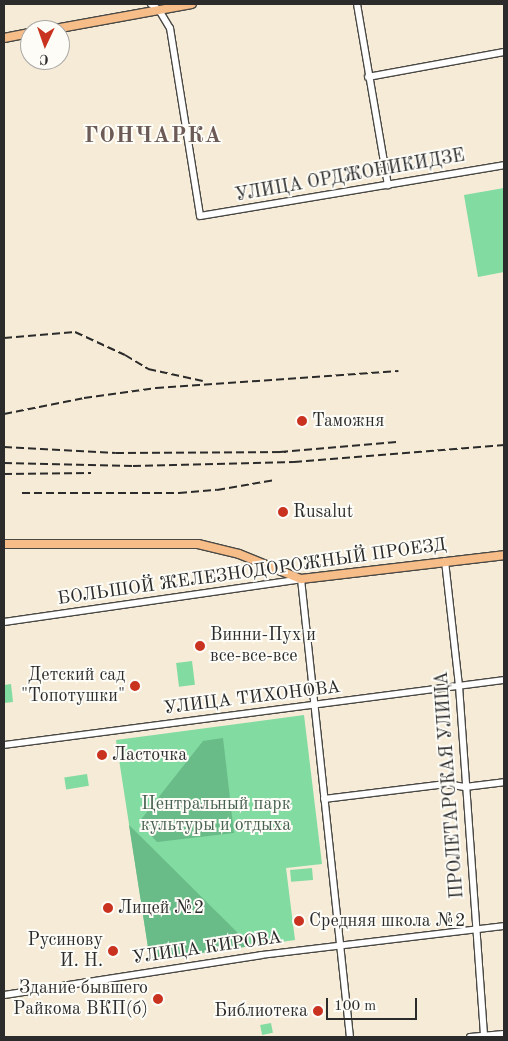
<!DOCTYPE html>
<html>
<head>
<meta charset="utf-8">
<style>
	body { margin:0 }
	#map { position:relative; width:508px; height:1041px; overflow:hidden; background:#f6ebd6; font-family:"Old Standard TT",serif }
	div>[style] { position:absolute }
	.green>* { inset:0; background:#82dba1; transform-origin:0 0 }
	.forest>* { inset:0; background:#69bb87 }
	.roads { filter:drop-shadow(1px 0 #494845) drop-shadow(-1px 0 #494845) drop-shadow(0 1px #494845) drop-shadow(0 -1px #494845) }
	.minor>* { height:6px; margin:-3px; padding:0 3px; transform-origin:3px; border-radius:3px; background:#fff }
	.major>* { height:8px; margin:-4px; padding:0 4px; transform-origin:4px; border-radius:4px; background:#f7bd88 }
	.rail>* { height:2px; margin-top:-1px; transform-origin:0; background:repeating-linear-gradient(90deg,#2b2b2b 0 8px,transparent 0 12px) }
	.dots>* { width:14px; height:14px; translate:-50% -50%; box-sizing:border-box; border:2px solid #fdfcf7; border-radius:50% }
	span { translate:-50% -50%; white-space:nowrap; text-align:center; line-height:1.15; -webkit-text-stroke:4px #fdfcf7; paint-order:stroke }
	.street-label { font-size:18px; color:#2b2b2b }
	.poi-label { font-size:18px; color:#2b2b2b }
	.left { translate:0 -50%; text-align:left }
	.right { translate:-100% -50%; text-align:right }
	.park-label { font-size:18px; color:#45604e }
	.district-label { font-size:22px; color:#6c5a56; font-weight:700; letter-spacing:1px }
	.frame { position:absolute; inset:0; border:5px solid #2b2b2b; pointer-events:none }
	.north { position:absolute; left:20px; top:20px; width:50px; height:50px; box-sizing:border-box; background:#fdfcf7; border:1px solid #a9a8a5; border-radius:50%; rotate:183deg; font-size:14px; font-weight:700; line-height:20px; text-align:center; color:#2b2b2b }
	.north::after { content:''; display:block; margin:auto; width:18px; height:22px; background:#c8321e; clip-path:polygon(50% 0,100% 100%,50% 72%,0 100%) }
	.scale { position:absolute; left:326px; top:998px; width:91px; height:22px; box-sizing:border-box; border:2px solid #2b2b2b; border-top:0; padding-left:6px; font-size:15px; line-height:18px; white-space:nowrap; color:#2b2b2b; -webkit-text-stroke:4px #fdfcf7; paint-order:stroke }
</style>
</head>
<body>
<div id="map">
	<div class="green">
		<i style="clip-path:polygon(504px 188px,504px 272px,478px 277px,464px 195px)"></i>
		<i style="left:192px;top:661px;width:24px;height:16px;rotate:83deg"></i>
		<i style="clip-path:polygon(11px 684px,13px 702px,4px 703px,4px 685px)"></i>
		<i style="clip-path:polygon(304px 715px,322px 864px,286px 868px,295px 940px,150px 960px,116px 740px)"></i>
		<i style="left:87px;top:774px;width:12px;height:23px;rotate:81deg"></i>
		<i style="left:312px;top:868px;width:12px;height:22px;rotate:85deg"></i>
		<i style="left:271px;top:1023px;width:10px;height:11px;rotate:79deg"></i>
	</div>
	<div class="forest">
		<i style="clip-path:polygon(223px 738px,234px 833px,157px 842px,139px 822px,203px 741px)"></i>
		<i style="clip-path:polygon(129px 825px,251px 946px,150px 960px)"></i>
	</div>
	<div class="roads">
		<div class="minor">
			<i style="left:151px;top:4px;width:10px;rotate:37deg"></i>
			<i style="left:159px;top:10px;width:21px;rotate:59deg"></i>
			<i style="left:170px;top:28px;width:190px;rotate:80.9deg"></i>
			<i style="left:200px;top:216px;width:308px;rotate:-9.5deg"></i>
			<i style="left:357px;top:4px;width:184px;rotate:80.3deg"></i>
			<i style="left:368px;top:77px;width:138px;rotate:-10.4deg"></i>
			<i style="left:445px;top:561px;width:126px;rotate:83.6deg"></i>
			<i style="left:459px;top:686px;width:352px;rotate:85.9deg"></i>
			<i style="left:4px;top:622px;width:300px;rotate:-8.2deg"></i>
			<i style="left:301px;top:579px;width:461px;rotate:83.9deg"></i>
			<i style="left:4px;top:745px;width:504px;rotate:-7.41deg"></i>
			<i style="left:324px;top:799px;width:123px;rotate:-7deg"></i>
			<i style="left:446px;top:784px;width:19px;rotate:9deg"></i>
			<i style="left:465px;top:787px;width:39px;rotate:-7deg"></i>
			<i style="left:4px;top:995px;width:260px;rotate:-8.8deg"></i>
			<i style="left:261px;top:955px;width:245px;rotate:-6.8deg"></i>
			<i style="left:470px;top:1037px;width:34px;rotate:-5deg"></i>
		</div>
		<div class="major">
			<i style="left:49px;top:30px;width:145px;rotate:-10.3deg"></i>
			<i style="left:4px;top:38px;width:26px;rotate:-11deg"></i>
			<i style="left:4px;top:544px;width:194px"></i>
			<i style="left:198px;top:544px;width:42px;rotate:13.7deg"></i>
			<i style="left:239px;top:554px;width:67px;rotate:22deg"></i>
			<i style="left:301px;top:579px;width:204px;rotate:-6.7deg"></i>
		</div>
	</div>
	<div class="rail">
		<i style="left:4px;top:338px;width:71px;rotate:-4.8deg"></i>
		<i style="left:75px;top:332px;width:55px;rotate:24.7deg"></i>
		<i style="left:125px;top:355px;width:27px;rotate:31deg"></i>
		<i style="left:148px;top:369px;width:56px;rotate:12.3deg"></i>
		<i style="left:4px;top:414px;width:82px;rotate:-11.3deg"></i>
		<i style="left:84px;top:398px;width:73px;rotate:-7.9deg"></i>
		<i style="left:156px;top:388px;width:243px;rotate:-4deg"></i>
		<i style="left:4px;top:447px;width:112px;rotate:3.1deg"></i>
		<i style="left:116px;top:453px;width:170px;rotate:-0.3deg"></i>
		<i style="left:280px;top:452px;width:117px;rotate:-4.9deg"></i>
		<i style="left:4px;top:463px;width:129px;rotate:1.3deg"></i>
		<i style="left:133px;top:466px;width:161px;rotate:-1.4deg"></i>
		<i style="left:294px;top:462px;width:211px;rotate:-4.6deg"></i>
		<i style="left:4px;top:474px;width:87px;rotate:-0.7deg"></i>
		<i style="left:22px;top:493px;width:157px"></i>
		<i style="left:179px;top:493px;width:38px;rotate:-5deg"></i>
		<i style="left:217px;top:490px;width:59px;rotate:-9.8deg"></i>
	</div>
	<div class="dots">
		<i style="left:302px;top:421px;background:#c8321e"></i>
		<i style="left:283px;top:512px;background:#c8321e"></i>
		<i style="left:200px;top:646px;background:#c8321e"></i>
		<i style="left:135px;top:686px;background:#c8321e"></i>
		<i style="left:102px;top:755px;background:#c8321e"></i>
		<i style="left:108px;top:908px;background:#c8321e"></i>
		<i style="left:299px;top:921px;background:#c8321e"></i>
		<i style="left:113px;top:951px;background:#c8321e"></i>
		<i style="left:158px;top:999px;background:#c8321e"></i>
		<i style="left:318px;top:1011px;background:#c8321e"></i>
	</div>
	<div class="street-label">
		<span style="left:350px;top:176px;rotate:-10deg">УЛИЦА ОРДЖОНИКИДЗЕ</span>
		<span style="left:252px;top:572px;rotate:-8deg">БОЛЬШОЙ ЖЕЛЕЗНОДОРОЖНЫЙ ПРОЕЗД</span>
		<span style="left:252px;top:698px;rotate:-7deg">УЛИЦА ТИХОНОВА</span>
		<span style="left:450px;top:785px;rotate:-94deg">ПРОЛЕТАРСКАЯ УЛИЦА</span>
		<span style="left:207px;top:948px;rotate:-8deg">УЛИЦА КИРОВА</span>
	</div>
	<div class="poi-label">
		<span class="left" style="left:312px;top:421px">Таможня</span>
		<span class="left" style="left:293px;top:512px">Rusalut</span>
		<span class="left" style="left:210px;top:646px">Винни-Пух и<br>все-все-все</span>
		<span class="right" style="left:125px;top:686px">Детский сад<br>"Топотушки"</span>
		<span class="left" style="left:112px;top:755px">Ласточка</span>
		<span class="left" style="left:118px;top:908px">Лицей №2</span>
		<span class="left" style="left:309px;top:921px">Средняя школа №2</span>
		<span class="right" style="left:103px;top:951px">Русинову<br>И. Н.</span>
		<span class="right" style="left:148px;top:999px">Здание бывшего<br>Райкома ВКП(б)</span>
		<span class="right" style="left:308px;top:1011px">Библиотека</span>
	</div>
	<div class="park-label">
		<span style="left:216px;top:815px">Центральный парк<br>культуры и отдыха</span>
	</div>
	<div class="district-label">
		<span style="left:153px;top:137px">ГОНЧАРКА</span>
	</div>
	<div class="frame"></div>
	<div class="north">С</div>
	<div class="scale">100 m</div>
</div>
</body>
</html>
